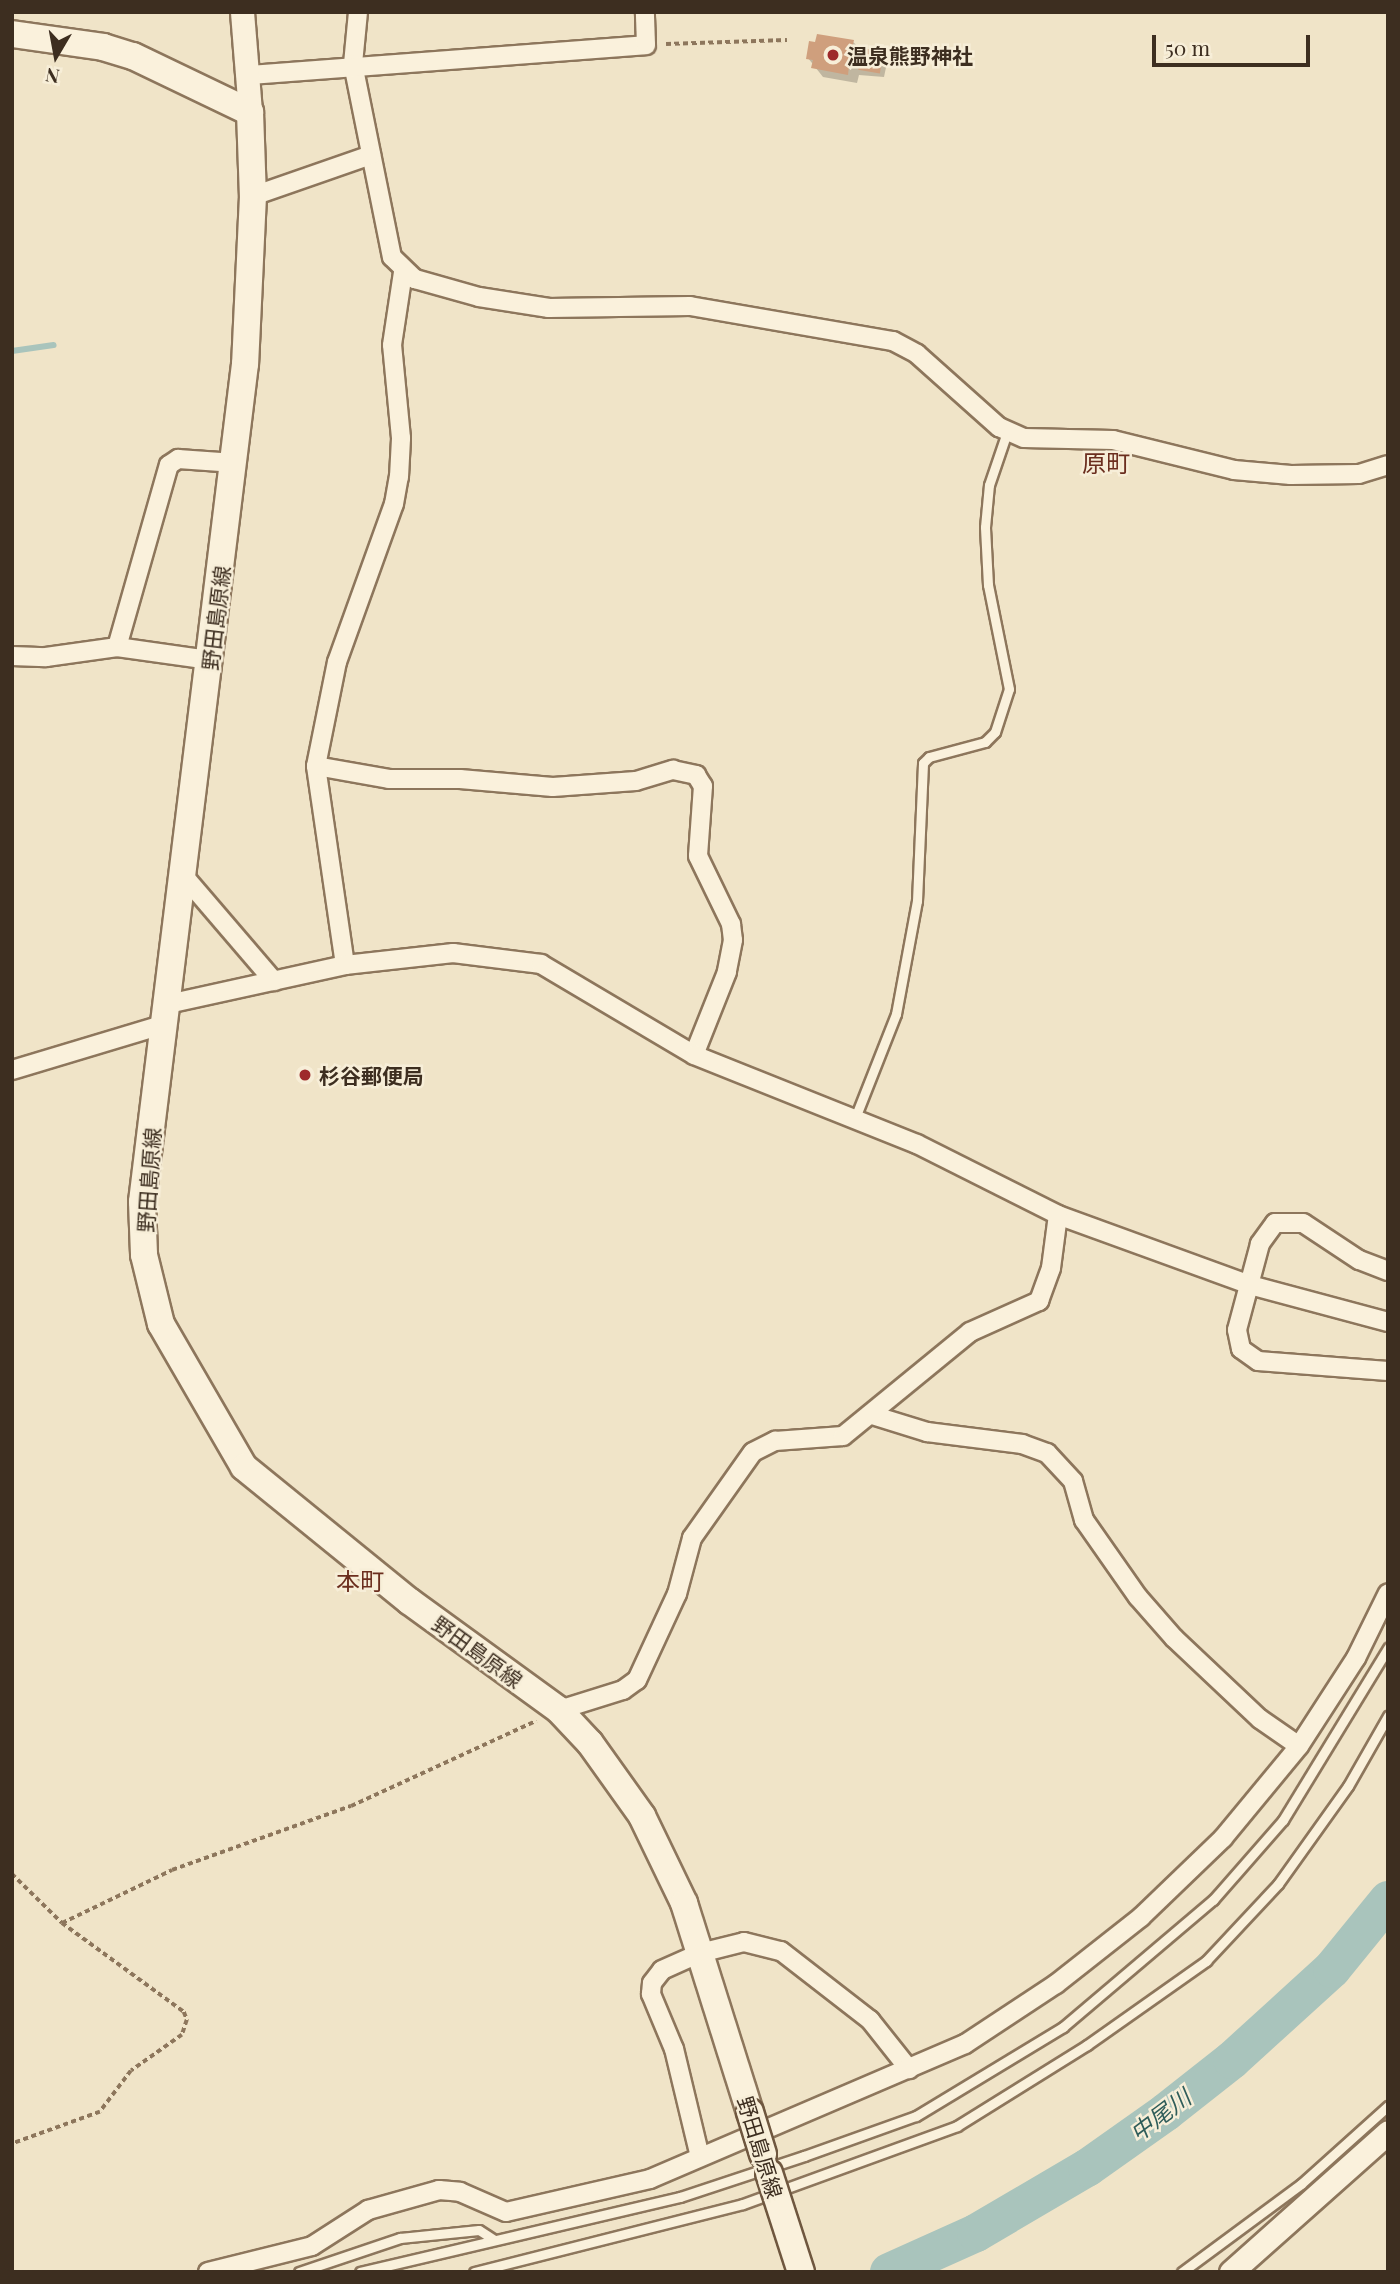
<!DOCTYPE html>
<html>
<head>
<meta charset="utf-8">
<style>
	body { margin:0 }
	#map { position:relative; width:1400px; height:2284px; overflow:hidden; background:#f0e4c8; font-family:"Playfair Display","Noto Sans JP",serif }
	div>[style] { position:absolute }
	.shadow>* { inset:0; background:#0003 }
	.stream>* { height:6px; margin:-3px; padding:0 3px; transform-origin:3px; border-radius:3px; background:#a9c4bc }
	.river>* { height:38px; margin:-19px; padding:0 19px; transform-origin:19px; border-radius:19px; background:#a9c4bc }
	.building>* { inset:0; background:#cf9f7d; transform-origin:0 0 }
	.path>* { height:3.5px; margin-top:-1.75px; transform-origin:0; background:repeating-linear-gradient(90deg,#8d765c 0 5px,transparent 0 8.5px) }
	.roads { filter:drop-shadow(2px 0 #8d765c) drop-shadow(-2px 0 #8d765c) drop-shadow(0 2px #8d765c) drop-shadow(0 -2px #8d765c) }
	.service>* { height:9px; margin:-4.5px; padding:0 4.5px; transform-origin:4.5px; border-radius:4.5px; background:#faf1dc }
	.minor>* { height:18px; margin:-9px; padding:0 9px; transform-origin:9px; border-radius:9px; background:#faf1dc }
	.tertiary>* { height:23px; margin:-11.5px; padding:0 11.5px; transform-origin:11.5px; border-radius:11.5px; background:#faf1dc }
	.secondary>* { height:26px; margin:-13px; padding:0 13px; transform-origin:13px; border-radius:13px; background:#faf1dc }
	.bridges { filter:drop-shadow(2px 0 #6f573f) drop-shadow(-2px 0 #6f573f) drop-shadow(0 2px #6f573f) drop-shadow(0 -2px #6f573f) }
	.secondary-bridge>* { height:26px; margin:-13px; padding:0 13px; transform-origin:13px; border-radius:13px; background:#faf1dc }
	.dots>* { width:19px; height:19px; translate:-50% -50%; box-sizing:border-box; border:4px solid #f7eed8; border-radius:50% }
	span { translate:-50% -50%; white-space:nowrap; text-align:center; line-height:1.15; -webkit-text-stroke:5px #f7eed8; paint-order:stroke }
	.poi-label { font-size:21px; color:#3d2e20; font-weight:700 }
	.left { translate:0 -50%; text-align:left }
	.street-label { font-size:21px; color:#3d2e20 }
	.water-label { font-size:23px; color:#2f5d5a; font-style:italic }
	.quarter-label { font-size:24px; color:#6b2e1e }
	.frame { position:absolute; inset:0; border:14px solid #3d2e20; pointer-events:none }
	.north { position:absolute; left:21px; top:21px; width:70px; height:70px; -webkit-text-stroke:5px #f7eed8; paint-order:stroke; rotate:190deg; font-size:19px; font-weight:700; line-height:28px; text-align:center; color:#3d2e20 }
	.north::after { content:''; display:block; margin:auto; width:24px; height:32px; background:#3d2e20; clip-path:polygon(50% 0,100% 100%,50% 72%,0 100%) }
	.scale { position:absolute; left:1152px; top:35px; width:158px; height:32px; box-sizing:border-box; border:4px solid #3d2e20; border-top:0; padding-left:9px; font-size:21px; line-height:24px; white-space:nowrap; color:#3d2e20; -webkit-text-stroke:5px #f7eed8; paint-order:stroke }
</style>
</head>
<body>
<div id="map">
	<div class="shadow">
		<i style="clip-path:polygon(853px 42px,864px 52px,888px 58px,884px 77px,859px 75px,857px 83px,823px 77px,808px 58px)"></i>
	</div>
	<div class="stream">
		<i style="left:12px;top:351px;width:42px;rotate:-8.1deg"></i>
	</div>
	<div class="river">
		<i style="left:889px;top:2272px;width:95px;rotate:-24.1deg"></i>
		<i style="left:976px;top:2233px;width:129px;rotate:-30.4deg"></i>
		<i style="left:1087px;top:2168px;width:97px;rotate:-35.3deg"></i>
		<i style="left:1166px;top:2112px;width:84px;rotate:-38.2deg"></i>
		<i style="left:1232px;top:2060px;width:135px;rotate:-42.3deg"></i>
		<i style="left:1332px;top:1969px;width:89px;rotate:-50.9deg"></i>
	</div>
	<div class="building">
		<i style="clip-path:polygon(817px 34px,854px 40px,852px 49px,860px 50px,857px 67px,849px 66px,848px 75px,811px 68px,813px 60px,806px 59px,809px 41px,815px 42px)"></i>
		<i style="left:862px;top:48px;width:22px;height:22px;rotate:10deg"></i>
	</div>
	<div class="path">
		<i style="left:666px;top:44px;width:121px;rotate:-1.9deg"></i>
		<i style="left:12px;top:1874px;width:70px;rotate:44.4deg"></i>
		<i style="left:62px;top:1923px;width:151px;rotate:36.1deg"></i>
		<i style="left:184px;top:2012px;width:9px;rotate:69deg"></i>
		<i style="left:187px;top:2020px;width:16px;rotate:108deg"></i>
		<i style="left:182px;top:2035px;width:62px;rotate:144.8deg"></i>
		<i style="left:131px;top:2071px;width:51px;rotate:127.1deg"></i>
		<i style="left:100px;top:2112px;width:94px;rotate:160deg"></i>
		<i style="left:62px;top:1923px;width:122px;rotate:-25.7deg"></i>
		<i style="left:172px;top:1870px;width:190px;rotate:-19.7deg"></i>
		<i style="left:351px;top:1806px;width:204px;rotate:-24.7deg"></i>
	</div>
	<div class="roads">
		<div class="service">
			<i style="left:855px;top:1118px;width:112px;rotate:-68.5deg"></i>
			<i style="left:896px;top:1014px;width:115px;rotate:-79.5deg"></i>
			<i style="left:917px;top:901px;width:138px;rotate:-87.5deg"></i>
			<i style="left:923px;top:763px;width:8px;rotate:-45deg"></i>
			<i style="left:929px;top:757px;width:58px;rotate:-15deg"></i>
			<i style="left:985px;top:742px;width:14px;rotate:-45deg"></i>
			<i style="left:995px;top:732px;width:45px;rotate:-72deg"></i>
			<i style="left:1009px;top:689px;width:106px;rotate:-101.4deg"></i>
			<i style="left:988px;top:585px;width:58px;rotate:-93deg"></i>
			<i style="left:985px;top:527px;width:42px;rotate:-84.6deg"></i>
			<i style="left:989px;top:485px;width:56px;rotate:-71.2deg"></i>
			<i style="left:299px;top:2272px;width:107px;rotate:-18.6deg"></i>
			<i style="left:400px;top:2238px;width:79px;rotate:-5.8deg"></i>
			<i style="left:479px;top:2230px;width:17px;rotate:33deg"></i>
			<i style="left:360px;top:2272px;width:329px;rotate:-13.2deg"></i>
			<i style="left:680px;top:2197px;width:131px;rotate:-18.3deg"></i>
			<i style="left:804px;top:2156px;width:119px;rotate:-19.7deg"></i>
			<i style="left:916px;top:2116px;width:172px;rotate:-31.2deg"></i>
			<i style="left:1063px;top:2027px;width:197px;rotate:-40.3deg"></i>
			<i style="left:1213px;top:1900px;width:106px;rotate:-48.8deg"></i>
			<i style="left:1283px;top:1820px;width:202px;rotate:-58.6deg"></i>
			<i style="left:474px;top:2272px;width:277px;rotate:-14.2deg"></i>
			<i style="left:743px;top:2204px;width:228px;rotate:-20deg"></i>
			<i style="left:957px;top:2126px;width:153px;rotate:-31.9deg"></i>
			<i style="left:1087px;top:2045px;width:146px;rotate:-35.2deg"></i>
			<i style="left:1206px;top:1961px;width:105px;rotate:-46.9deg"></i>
			<i style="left:1278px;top:1884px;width:120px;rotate:-54.5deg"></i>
			<i style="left:1348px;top:1786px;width:81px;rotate:-60.3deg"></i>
			<i style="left:1182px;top:2272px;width:148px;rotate:-36.5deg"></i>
			<i style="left:1301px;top:2184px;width:117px;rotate:-41.9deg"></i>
		</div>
		<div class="minor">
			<i style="left:358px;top:12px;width:52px;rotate:95.5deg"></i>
			<i style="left:353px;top:64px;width:197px;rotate:78.6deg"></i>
			<i style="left:392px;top:257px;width:32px;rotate:44deg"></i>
			<i style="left:415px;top:279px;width:66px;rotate:15.7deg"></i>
			<i style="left:479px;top:297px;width:71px;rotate:8.9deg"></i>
			<i style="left:549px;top:308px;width:141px;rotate:-0.8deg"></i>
			<i style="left:690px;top:306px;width:206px;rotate:9.8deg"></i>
			<i style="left:893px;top:341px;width:27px;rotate:28deg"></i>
			<i style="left:917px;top:354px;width:110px;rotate:41.7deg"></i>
			<i style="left:999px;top:427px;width:27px;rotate:24deg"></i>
			<i style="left:1024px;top:438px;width:89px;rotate:1.3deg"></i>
			<i style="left:1113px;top:440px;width:125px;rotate:13.9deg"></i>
			<i style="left:1234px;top:470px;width:57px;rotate:5deg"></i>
			<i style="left:1291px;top:475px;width:68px;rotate:-0.8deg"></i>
			<i style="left:1359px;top:474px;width:30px;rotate:-17deg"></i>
			<i style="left:249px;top:75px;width:398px;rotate:-4.3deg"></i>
			<i style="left:646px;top:45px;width:33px;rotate:-92deg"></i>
			<i style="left:253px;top:196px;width:125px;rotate:-19.2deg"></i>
			<i style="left:117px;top:647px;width:189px;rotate:-74.1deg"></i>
			<i style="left:169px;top:465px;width:11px;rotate:-34deg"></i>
			<i style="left:178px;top:459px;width:57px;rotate:4deg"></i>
			<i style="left:12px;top:656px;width:34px;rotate:2deg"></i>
			<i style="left:46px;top:657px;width:72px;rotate:-8deg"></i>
			<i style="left:117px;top:647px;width:94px;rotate:8deg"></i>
			<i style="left:316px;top:766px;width:74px;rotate:10.1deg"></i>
			<i style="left:389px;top:779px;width:71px"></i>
			<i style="left:460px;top:779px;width:93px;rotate:4.9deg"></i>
			<i style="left:553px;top:787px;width:83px;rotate:-4.1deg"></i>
			<i style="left:636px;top:781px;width:39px;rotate:-17deg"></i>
			<i style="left:673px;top:770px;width:24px;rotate:12deg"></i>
			<i style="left:696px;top:775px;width:13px;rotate:58deg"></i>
			<i style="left:703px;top:786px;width:70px;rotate:94.1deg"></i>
			<i style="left:698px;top:856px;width:76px;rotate:64.1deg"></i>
			<i style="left:731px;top:924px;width:16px;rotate:83deg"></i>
			<i style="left:733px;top:940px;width:33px;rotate:101deg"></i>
			<i style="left:727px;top:972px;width:89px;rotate:111.7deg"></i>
			<i style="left:183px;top:875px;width:140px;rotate:49.4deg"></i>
			<i style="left:345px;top:965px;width:201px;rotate:-98.3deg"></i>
			<i style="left:316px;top:766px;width:106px;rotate:-78.6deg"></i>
			<i style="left:337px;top:662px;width:168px;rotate:-70.2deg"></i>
			<i style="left:394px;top:504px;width:27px;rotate:-80deg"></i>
			<i style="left:399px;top:477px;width:39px;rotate:-87deg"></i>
			<i style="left:401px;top:438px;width:93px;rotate:-95.5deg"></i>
			<i style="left:392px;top:345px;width:74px;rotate:-81.4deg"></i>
			<i style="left:168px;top:1004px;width:181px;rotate:-12.4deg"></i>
			<i style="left:345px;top:965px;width:109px;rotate:-6.3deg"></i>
			<i style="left:453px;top:953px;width:89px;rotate:7.1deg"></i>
			<i style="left:541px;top:964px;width:178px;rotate:30.7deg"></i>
			<i style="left:694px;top:1055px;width:240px;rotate:21.8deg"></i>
			<i style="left:917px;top:1144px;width:158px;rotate:26.7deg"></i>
			<i style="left:1058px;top:1215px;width:204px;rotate:20deg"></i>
			<i style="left:1250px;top:1285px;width:143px;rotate:15deg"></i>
			<i style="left:12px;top:1070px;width:160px;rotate:-16.7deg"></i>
			<i style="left:1388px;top:1271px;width:31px;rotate:-159deg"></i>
			<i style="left:1359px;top:1260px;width:67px;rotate:-146.5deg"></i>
			<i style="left:1303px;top:1223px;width:28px;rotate:180deg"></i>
			<i style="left:1275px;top:1223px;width:26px;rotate:126deg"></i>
			<i style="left:1260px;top:1244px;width:89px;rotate:105deg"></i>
			<i style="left:1237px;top:1330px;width:19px;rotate:78deg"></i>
			<i style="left:1241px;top:1349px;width:21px;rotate:35deg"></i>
			<i style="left:1258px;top:1361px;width:130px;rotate:4.4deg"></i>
			<i style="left:872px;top:1415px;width:58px;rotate:17.2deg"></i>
			<i style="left:927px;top:1432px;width:96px;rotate:7.2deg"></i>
			<i style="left:1022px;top:1444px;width:27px;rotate:20deg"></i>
			<i style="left:1047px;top:1453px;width:38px;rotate:47deg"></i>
			<i style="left:1073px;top:1481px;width:41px;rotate:74.2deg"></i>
			<i style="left:1084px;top:1520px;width:94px;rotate:55deg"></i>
			<i style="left:1138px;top:1597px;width:55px;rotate:48.7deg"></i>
			<i style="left:1174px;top:1638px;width:118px;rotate:43.3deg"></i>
			<i style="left:1260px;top:1719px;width:47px;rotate:34.7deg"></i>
			<i style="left:559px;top:1710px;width:67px;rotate:-17.4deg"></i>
			<i style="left:623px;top:1690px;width:17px;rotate:-36deg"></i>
			<i style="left:637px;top:1680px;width:95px;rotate:-65.1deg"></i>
			<i style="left:677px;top:1594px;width:58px;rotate:-75deg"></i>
			<i style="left:692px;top:1538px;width:105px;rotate:-54.7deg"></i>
			<i style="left:753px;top:1452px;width:25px;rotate:-27deg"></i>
			<i style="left:775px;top:1441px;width:68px;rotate:-4.2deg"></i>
			<i style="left:843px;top:1436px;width:164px;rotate:-39.3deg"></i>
			<i style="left:970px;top:1332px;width:76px;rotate:-24.2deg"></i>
			<i style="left:1039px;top:1301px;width:35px;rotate:-70deg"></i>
			<i style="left:1051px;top:1268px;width:53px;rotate:-82.5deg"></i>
			<i style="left:700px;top:2157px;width:111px;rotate:-103.5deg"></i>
			<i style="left:674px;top:2049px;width:60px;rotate:-112.7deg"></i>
			<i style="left:651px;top:1994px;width:11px;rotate:-85deg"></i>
			<i style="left:652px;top:1983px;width:16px;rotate:-52deg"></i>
			<i style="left:662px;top:1970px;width:42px;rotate:-24.1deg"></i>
			<i style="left:700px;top:1953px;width:45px;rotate:-14deg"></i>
			<i style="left:744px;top:1942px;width:38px;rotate:14deg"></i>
			<i style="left:781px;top:1951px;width:113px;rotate:37.8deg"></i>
			<i style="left:870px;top:2020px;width:63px;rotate:51.5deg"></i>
			<i style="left:208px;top:2272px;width:107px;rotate:-14deg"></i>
			<i style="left:312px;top:2246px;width:67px;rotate:-32.7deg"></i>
			<i style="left:368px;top:2210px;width:74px;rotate:-15.7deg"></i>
			<i style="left:439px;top:2190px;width:21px;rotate:5deg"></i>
			<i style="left:460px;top:2192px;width:50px;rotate:23.5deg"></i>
			<i style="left:506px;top:2212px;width:148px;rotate:-12.9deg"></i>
			<i style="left:650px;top:2179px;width:343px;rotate:-23.2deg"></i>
			<i style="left:965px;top:2044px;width:109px;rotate:-33.4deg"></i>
			<i style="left:1056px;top:1984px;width:108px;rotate:-38.2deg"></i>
			<i style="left:1141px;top:1917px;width:114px;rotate:-43.9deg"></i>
			<i style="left:1223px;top:1838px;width:119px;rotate:-50.4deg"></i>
			<i style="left:1299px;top:1746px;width:105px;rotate:-57.1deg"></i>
			<i style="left:1356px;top:1658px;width:72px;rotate:-63.8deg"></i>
		</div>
		<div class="tertiary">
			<i style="left:242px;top:12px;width:100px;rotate:85.4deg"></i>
			<i style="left:1231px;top:2272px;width:210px;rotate:-41.7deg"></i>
		</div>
		<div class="secondary">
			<i style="left:12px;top:34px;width:92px;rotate:8.1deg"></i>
			<i style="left:103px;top:47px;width:31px;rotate:17deg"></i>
			<i style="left:133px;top:56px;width:130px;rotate:25.6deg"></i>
			<i style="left:250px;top:112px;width:84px;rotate:88deg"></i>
			<i style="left:253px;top:196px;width:168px;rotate:92.7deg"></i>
			<i style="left:245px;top:364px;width:844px;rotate:97.01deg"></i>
			<i style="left:142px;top:1202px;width:53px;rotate:87.8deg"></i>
			<i style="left:144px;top:1255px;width:71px;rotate:76.2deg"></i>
			<i style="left:161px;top:1324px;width:165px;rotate:59.9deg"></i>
			<i style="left:244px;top:1467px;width:213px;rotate:39.1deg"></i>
			<i style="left:409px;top:1601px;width:185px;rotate:36deg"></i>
			<i style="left:559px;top:1710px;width:45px;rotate:46.8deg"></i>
			<i style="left:590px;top:1743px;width:90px;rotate:54.5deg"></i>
			<i style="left:642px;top:1816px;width:97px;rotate:64.2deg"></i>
			<i style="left:684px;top:1903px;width:219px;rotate:72.5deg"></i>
		</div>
	</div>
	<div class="bridges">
		<div class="secondary-bridge">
			<i style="left:750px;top:2112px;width:44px;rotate:72.8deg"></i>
			<i style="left:769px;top:2173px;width:104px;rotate:72.1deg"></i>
		</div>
	</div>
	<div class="dots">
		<i style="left:833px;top:55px;background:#9e2a2b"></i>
		<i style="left:305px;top:1075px;background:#9e2a2b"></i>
	</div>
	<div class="poi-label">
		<span class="left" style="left:847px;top:55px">温泉熊野神社</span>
		<span class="left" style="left:319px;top:1075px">杉谷郵便局</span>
	</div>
	<div class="street-label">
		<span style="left:215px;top:618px;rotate:-83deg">野田島原線</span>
		<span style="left:148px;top:1180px;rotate:-86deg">野田島原線</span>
		<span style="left:478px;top:1651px;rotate:36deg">野田島原線</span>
		<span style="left:761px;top:2147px;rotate:73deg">野田島原線</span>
	</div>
	<div class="water-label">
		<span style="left:1160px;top:2115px;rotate:-37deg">中尾川</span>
	</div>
	<div class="quarter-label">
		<span style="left:1106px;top:463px">原町</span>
		<span style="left:360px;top:1581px">本町</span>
	</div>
	<div class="frame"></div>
	<div class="north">N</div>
	<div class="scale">50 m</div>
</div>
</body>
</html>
